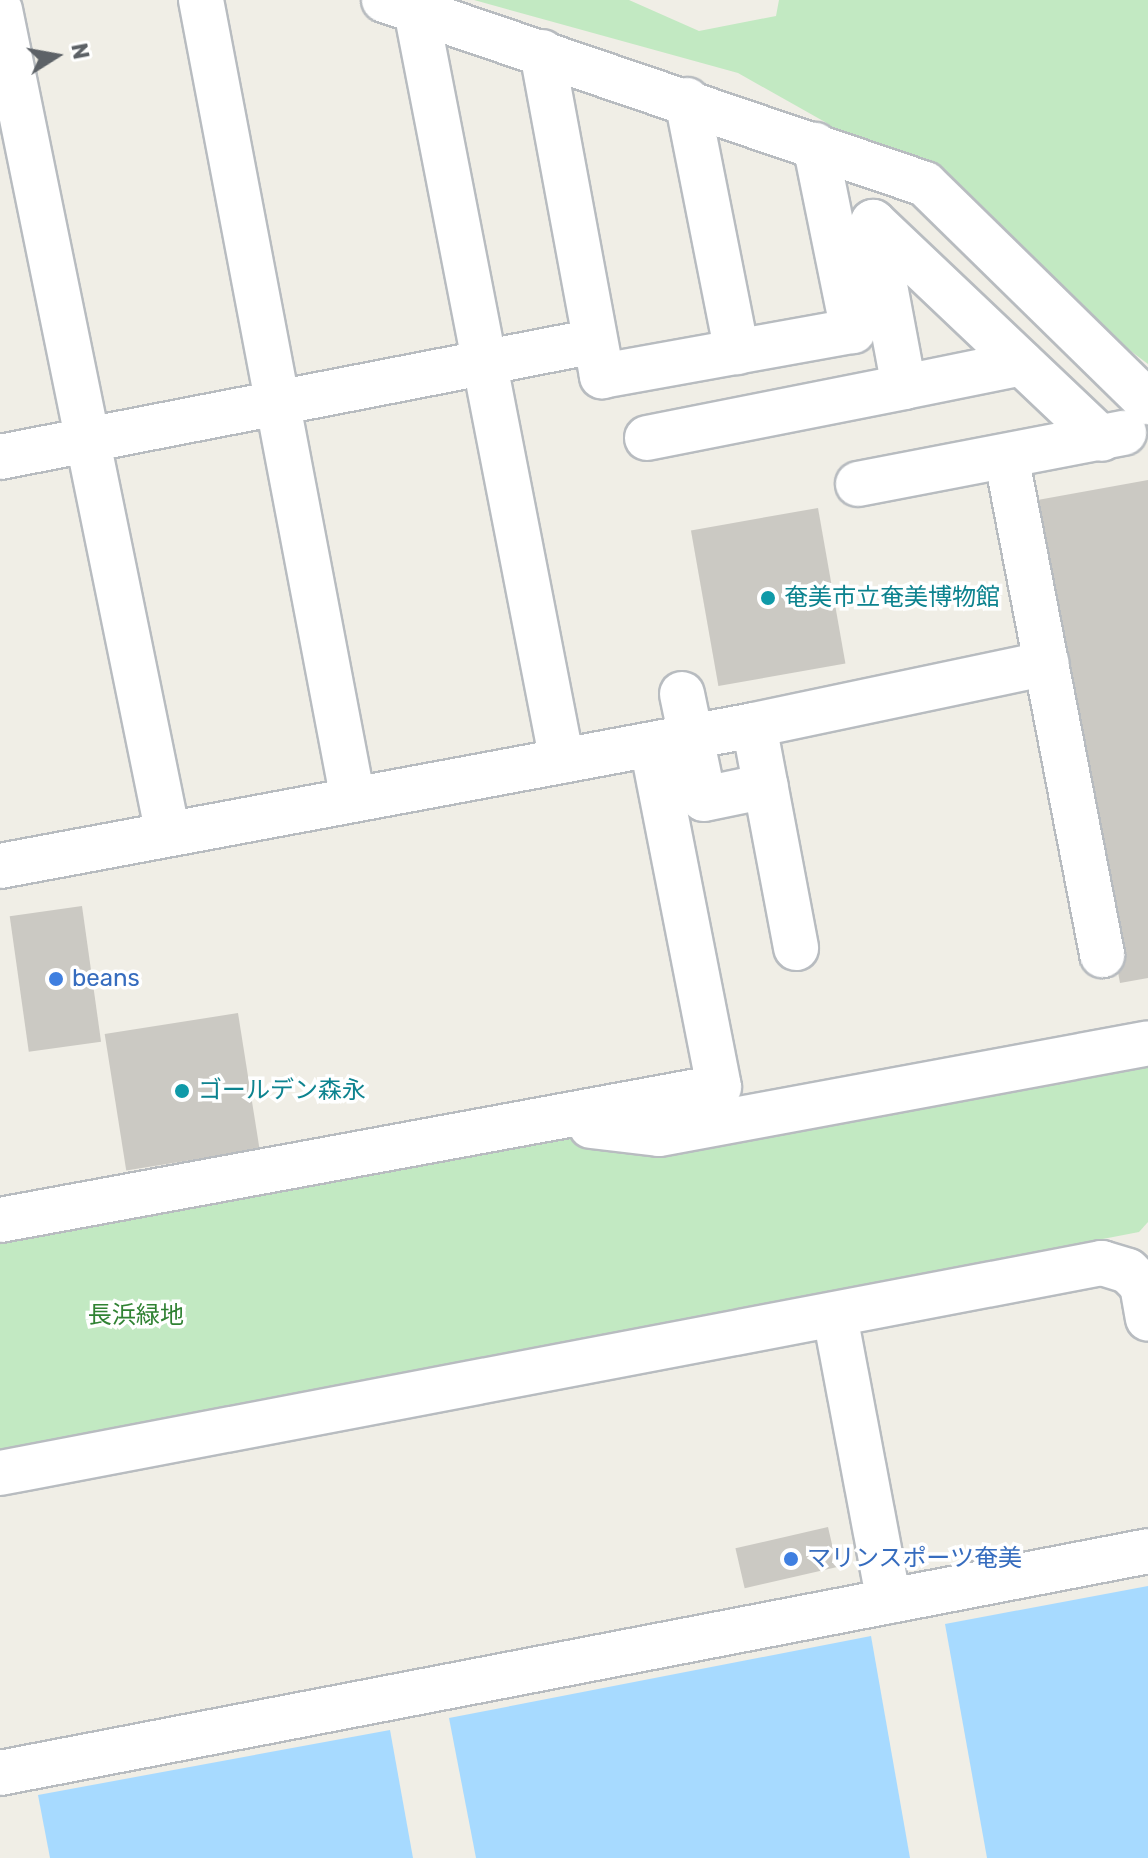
<!DOCTYPE html>
<html>
<head>
<meta charset="utf-8">
<style>
	body { margin:0 }
	#map { position:relative; width:1148px; height:1858px; overflow:hidden; background:#f0eee6; font-family:Rubik,"Noto Sans JP",sans-serif }
	div>[style] { position:absolute }
	.green>* { inset:0; background:#c2e9c2 }
	.water>* { inset:0; background:#a7daff }
	.building>* { inset:0; background:#cbc9c3; transform-origin:0 0 }
	.roads { filter:drop-shadow(2px 0 #b8bcc0) drop-shadow(-2px 0 #b8bcc0) drop-shadow(0 2px #b8bcc0) drop-shadow(0 -2px #b8bcc0) }
	.minor>* { height:44px; margin:-22px; padding:0 22px; transform-origin:22px; border-radius:22px; background:#fff }
	.dots>* { width:22px; height:22px; translate:-50% -50%; box-sizing:border-box; border:4px solid #fff; border-radius:50% }
	span { translate:-50% -50%; white-space:nowrap; text-align:center; line-height:1.15; -webkit-text-stroke:7px #fff; paint-order:stroke }
	.culture-label { font-size:24px; color:#0d838f }
	.left { translate:0 -50%; text-align:left }
	.shop-label { font-size:24px; color:#366cbe }
	.park-label { font-size:24px; color:#308233 }
	.north { position:absolute; left:16px; top:16px; width:80px; height:80px; -webkit-text-stroke:6px #fff; paint-order:stroke; rotate:79deg; font-size:22px; font-weight:700; line-height:32px; text-align:center; color:#5d6267 }
	.north::after { content:''; display:block; margin:auto; width:28px; height:36px; background:#5d6267; clip-path:polygon(50% 0,100% 100%,50% 72%,0 100%) }
</style>
</head>
<body>
<div id="map">
	<div class="green">
		<i style="clip-path:polygon(474px 0,629px 0,699px 31px,776px 16px,779px 0,1148px 0,1148px 364px,825px 122px,738px 73px)"></i>
		<i style="clip-path:polygon(1148px 1058px,1148px 1222px,1139px 1232px,0 1451px,0 1232px,547px 1131px)"></i>
	</div>
	<div class="water">
		<i style="clip-path:polygon(1148px 1586px,1148px 1858px,987px 1858px,945px 1624px)"></i>
		<i style="clip-path:polygon(871px 1636px,910px 1858px,476px 1858px,449px 1718px)"></i>
		<i style="clip-path:polygon(390px 1730px,413px 1858px,50px 1858px,38px 1795px)"></i>
	</div>
	<div class="building">
		<i style="clip-path:polygon(1148px 480px,1148px 978px,1120px 983px,1032px 501px)"></i>
		<i style="left:818px;top:508px;width:158px;height:129px;rotate:80deg"></i>
		<i style="left:82px;top:906px;width:137px;height:73px;rotate:82deg"></i>
		<i style="left:238px;top:1013px;width:138px;height:135px;rotate:81deg"></i>
		<i style="left:828px;top:1527px;width:41px;height:95px;rotate:77deg"></i>
	</div>
	<div class="roads">
		<div class="minor">
			<i style="left:201px;top:0;width:814px;rotate:79.24deg"></i>
			<i style="left:384px;top:0;width:571px;rotate:18.78deg"></i>
			<i style="left:925px;top:184px;width:312px;rotate:44.4deg"></i>
			<i style="left:0;top:10px;width:841px;rotate:78.48deg"></i>
			<i style="left:416px;top:10px;width:765px;rotate:79deg"></i>
			<i style="left:542px;top:52px;width:330px;rotate:79.5deg"></i>
			<i style="left:602px;top:376px;width:255px;rotate:-10.2deg"></i>
			<i style="left:853px;top:331px;width:190px;rotate:-101.5deg"></i>
			<i style="left:687px;top:100px;width:257px;rotate:78.8deg"></i>
			<i style="left:904px;top:387px;width:120px;rotate:-11.5deg"></i>
			<i style="left:647px;top:438px;width:262px;rotate:-11.2deg"></i>
			<i style="left:904px;top:387px;width:168px;rotate:-100.6deg"></i>
			<i style="left:873px;top:222px;width:315px;rotate:43.5deg"></i>
			<i style="left:0;top:457px;width:606px;rotate:-11.03deg"></i>
			<i style="left:1010px;top:476px;width:488px;rotate:79.1deg"></i>
			<i style="left:858px;top:484px;width:271px;rotate:-10.9deg"></i>
			<i style="left:682px;top:694px;width:107px;rotate:78.2deg"></i>
			<i style="left:704px;top:799px;width:63px;rotate:-11.8deg"></i>
			<i style="left:754px;top:725px;width:227px;rotate:79.3deg"></i>
			<i style="left:0;top:866px;width:767px;rotate:-10.59deg"></i>
			<i style="left:754px;top:725px;width:299px;rotate:-11.9deg"></i>
			<i style="left:591px;top:1126px;width:68px;rotate:6.7deg"></i>
			<i style="left:659px;top:1134px;width:497px;rotate:-10.5deg"></i>
			<i style="left:0;top:1220px;width:731px;rotate:-10.48deg"></i>
			<i style="left:719px;top:1087px;width:349px;rotate:-101.1deg"></i>
			<i style="left:835px;top:1316px;width:290px;rotate:79.3deg"></i>
			<i style="left:0;top:1473px;width:1122px;rotate:-10.79deg"></i>
			<i style="left:1102px;top:1263px;width:27px;rotate:17deg"></i>
			<i style="left:1128px;top:1271px;width:20px;rotate:45deg"></i>
			<i style="left:1142px;top:1285px;width:34px;rotate:80deg"></i>
			<i style="left:0;top:1773px;width:1169px;rotate:-10.94deg"></i>
		</div>
	</div>
	<div class="dots">
		<i style="left:768px;top:598px;background:#0f9aa8"></i>
		<i style="left:56px;top:979px;background:#3f7fe0"></i>
		<i style="left:182px;top:1091px;background:#0f9aa8"></i>
		<i style="left:791px;top:1559px;background:#3f7fe0"></i>
	</div>
	<div class="culture-label">
		<span class="left" style="left:784px;top:598px">奄美市立奄美博物館</span>
		<span class="left" style="left:198px;top:1091px">ゴールデン森永</span>
	</div>
	<div class="shop-label">
		<span class="left" style="left:72px;top:979px">beans</span>
		<span class="left" style="left:807px;top:1559px">マリンスポーツ奄美</span>
	</div>
	<div class="park-label">
		<span style="left:136px;top:1316px">長浜緑地</span>
	</div>
	<div class="north">N</div>
</div>
</body>
</html>
